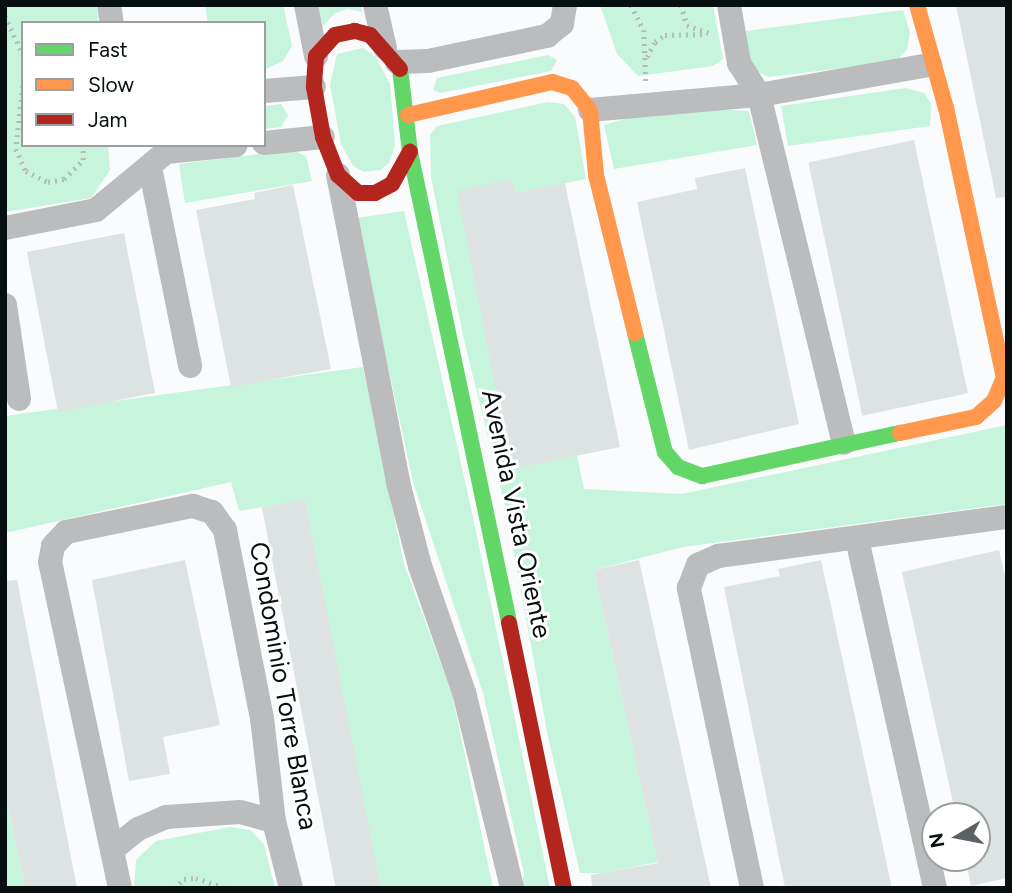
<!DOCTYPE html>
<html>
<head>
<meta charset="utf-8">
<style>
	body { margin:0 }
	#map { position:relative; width:1012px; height:893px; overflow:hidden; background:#f9fbfd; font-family:Figtree,sans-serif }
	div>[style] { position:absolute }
	.green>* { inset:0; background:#c7f4dc }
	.building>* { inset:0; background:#dde3e3; transform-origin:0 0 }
	.path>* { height:4.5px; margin-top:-2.25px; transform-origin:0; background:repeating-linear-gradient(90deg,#b8babb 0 2px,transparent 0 7px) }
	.street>* { height:24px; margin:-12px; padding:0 12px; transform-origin:12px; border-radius:12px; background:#bbbcbe }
	.fast>* { height:16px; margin:-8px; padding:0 8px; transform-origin:8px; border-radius:8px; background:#63d668 }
	.slow>* { height:16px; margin:-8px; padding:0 8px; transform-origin:8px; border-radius:8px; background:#ff974d }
	.jam>* { height:16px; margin:-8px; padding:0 8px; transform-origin:8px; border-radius:8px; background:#b3261e }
	span { translate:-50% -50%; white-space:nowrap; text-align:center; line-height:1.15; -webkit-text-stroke:6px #fff; paint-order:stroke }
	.street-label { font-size:26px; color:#080f11 }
	.frame { position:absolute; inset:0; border:7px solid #080f11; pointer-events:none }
	.legend { position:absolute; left:21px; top:21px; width:245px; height:126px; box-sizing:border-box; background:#fff; border:2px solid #9c9fa0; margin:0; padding:9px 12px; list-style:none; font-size:21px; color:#080f11 }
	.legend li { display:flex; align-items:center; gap:14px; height:35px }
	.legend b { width:35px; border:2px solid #9c9fa0 }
	.north { position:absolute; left:921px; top:802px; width:70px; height:70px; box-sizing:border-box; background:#fff; border:2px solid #9c9fa0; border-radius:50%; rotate:260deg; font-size:19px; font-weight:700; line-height:28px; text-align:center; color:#080f11 }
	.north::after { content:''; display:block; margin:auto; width:24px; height:32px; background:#5c6264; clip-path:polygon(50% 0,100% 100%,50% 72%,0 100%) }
</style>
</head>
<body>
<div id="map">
	<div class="green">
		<i style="clip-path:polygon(5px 5px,96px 5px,99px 23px,23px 23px,23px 145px,108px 145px,110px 170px,91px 198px,5px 212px)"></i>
		<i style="clip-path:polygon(205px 5px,283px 5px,292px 46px,283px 61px,264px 70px,264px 23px,208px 23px)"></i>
		<i style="clip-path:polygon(318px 5px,361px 5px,362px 12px,348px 9px,335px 13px,323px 26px)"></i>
		<i style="clip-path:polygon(600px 5px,713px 5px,723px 59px,713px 66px,638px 76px,617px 54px)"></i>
		<i style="clip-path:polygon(903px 10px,910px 33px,907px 50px,895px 62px,768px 77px,754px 69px,748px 55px,746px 31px)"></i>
		<i style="clip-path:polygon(363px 48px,376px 57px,390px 84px,395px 145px,389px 163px,380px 170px,364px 172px,353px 166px,341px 144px,330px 85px,337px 54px)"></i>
		<i style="clip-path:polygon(548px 55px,557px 60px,551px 71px,440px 93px,433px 90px,437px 78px)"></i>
		<i style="clip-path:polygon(906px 88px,924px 93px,931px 104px,930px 126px,788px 146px,781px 106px)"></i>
		<i style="clip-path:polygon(548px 102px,564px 104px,575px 117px,586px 179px,521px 192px,584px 489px,682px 494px,1007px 425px,1007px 504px,683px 547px,594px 570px,658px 862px,603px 873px,580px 873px,548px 737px,505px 505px,464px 340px,431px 177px,430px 135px,437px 126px)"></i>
		<i style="clip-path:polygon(281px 104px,288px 115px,281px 127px,264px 129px,264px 106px)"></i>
		<i style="clip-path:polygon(710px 109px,749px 111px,757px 145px,614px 169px,604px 125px,628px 118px)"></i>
		<i style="clip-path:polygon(292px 150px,306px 156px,312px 181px,185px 203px,179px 164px)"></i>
		<i style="clip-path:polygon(404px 211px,470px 503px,550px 888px,521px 888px,524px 873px,483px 693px,413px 482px,356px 218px)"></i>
		<i style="clip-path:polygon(363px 367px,404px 564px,452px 694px,493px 888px,379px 888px,305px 500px,239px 511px,231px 482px,5px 533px,5px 416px)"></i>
		<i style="clip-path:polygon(5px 791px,25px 888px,5px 888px)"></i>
		<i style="clip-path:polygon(230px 827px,250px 830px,264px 844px,275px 888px,134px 888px,136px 860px,156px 841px)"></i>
	</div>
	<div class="building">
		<i style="clip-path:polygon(956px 5px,1007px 5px,1007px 197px,996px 198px)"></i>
		<i style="left:914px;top:140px;width:259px;height:108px;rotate:78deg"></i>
		<i style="clip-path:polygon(745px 168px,799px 424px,689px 450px,637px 202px,697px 189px,695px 178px)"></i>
		<i style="clip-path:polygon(512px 179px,515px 193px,565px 183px,620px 447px,511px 469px,457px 191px)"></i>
		<i style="clip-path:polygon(293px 185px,331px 369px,231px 387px,196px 210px,255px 199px,254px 193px)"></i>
		<i style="left:124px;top:233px;width:163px;height:99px;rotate:79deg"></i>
		<i style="left:305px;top:499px;width:396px;height:44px;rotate:79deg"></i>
		<i style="clip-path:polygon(999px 550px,1007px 585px,1007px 878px,971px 886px,965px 858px,977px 858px,977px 816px,956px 816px,902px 572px)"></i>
		<i style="clip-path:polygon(185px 560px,220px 725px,163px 737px,170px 774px,129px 781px,92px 580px)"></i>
		<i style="clip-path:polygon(639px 560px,711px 888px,592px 888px,591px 875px,658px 863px,594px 570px)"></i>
		<i style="clip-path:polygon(821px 560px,892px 888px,785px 888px,724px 587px,780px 576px,778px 569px)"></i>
		<i style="clip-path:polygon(17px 580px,77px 888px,25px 888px,5px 791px,5px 581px)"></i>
	</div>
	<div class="path">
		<i style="left:631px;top:5px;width:28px;rotate:63deg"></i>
		<i style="left:644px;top:30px;width:51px;rotate:87.8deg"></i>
		<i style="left:681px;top:5px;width:21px;rotate:73deg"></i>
		<i style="left:687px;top:25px;width:23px;rotate:20deg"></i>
		<i style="left:5px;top:16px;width:42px;rotate:64.7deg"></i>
		<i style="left:647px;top:57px;width:17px;rotate:-62deg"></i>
		<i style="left:655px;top:42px;width:12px;rotate:-35deg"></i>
		<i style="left:665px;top:35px;width:42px;rotate:-1.4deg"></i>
		<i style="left:23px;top:86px;width:63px;rotate:96.3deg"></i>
		<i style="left:16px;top:149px;width:24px;rotate:66deg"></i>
		<i style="left:26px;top:171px;width:25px;rotate:27deg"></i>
		<i style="left:48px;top:182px;width:16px;rotate:-11deg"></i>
		<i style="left:64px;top:179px;width:27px;rotate:-45deg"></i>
		<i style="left:83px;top:160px;width:15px;rotate:-90deg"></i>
		<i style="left:174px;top:888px;width:13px;rotate:-42deg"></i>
		<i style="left:184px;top:879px;width:12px;rotate:-5deg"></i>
		<i style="left:196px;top:878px;width:31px;rotate:19deg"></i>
	</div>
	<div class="street">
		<i style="left:109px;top:5px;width:18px;rotate:81deg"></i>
		<i style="left:306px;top:5px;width:52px;rotate:78.9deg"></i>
		<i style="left:375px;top:5px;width:44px;rotate:76.9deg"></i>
		<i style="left:729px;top:5px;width:59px;rotate:80.2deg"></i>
		<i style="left:739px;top:63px;width:38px;rotate:58deg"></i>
		<i style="left:759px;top:95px;width:358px;rotate:76.3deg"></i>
		<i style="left:397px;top:62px;width:31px;rotate:-2deg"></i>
		<i style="left:428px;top:61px;width:122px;rotate:-11.9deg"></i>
		<i style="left:547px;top:36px;width:19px;rotate:-39deg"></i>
		<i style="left:562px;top:24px;width:19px;rotate:-81deg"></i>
		<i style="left:264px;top:91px;width:50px;rotate:-4.6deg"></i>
		<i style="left:590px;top:110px;width:170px;rotate:-5.1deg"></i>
		<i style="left:759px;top:95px;width:174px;rotate:-10deg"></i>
		<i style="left:264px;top:143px;width:59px;rotate:-5.8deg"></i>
		<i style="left:150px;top:167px;width:203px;rotate:78.6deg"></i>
		<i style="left:338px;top:175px;width:313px;rotate:78.9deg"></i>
		<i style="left:398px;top:482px;width:87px;rotate:75.3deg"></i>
		<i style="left:420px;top:566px;width:133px;rotate:70.8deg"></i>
		<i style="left:464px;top:692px;width:202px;rotate:76.2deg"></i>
		<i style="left:5px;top:228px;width:93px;rotate:-11.2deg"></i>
		<i style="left:96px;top:210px;width:91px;rotate:-39.6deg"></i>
		<i style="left:166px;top:152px;width:70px;rotate:-5.7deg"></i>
		<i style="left:5px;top:305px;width:95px;rotate:81.5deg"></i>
		<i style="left:857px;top:539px;width:358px;rotate:77.4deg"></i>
		<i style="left:112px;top:850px;width:33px;rotate:-39deg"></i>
		<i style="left:138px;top:829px;width:30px;rotate:-23deg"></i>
		<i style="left:166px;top:817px;width:74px;rotate:-3.9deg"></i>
		<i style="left:240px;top:812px;width:35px;rotate:15deg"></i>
		<i style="left:120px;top:888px;width:333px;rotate:-102.1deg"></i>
		<i style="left:50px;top:562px;width:16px;rotate:-79deg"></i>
		<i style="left:53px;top:546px;width:19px;rotate:-47deg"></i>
		<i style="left:66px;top:532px;width:130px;rotate:-11.6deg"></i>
		<i style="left:193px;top:506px;width:20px;rotate:18deg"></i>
		<i style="left:212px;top:512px;width:22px;rotate:54deg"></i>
		<i style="left:225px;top:530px;width:192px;rotate:78.9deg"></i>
		<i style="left:262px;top:718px;width:104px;rotate:83.4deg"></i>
		<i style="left:274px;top:821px;width:69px;rotate:75.8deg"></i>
		<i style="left:752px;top:888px;width:307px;rotate:-101.9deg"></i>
		<i style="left:689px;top:588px;width:25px;rotate:-69deg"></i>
		<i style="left:698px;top:565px;width:22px;rotate:-24deg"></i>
		<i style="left:718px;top:556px;width:292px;rotate:-7.7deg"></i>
	</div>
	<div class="fast">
		<i style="left:400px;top:69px;width:84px;rotate:83.1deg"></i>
		<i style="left:410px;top:152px;width:481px;rotate:78.1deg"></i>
		<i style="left:635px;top:333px;width:123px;rotate:75.9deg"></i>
		<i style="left:665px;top:452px;width:20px;rotate:49deg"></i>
		<i style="left:678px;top:467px;width:26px;rotate:21deg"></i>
		<i style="left:702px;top:476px;width:203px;rotate:-12.3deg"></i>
	</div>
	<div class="slow">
		<i style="left:408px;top:115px;width:148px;rotate:-12.9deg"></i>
		<i style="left:552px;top:82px;width:21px;rotate:17deg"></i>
		<i style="left:572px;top:88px;width:28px;rotate:51deg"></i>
		<i style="left:590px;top:110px;width:65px;rotate:84.7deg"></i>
		<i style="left:596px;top:175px;width:163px;rotate:76.1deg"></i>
		<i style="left:900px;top:433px;width:78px;rotate:-11.9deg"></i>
		<i style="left:976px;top:417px;width:24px;rotate:-42deg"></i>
		<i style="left:994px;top:401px;width:25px;rotate:-67deg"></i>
		<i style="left:1004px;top:378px;width:276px;rotate:-102.1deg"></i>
		<i style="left:946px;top:108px;width:107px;rotate:-105.7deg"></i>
	</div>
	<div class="jam">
		<i style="left:400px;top:69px;width:45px;rotate:-131.4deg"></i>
		<i style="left:370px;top:35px;width:16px;rotate:-165deg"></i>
		<i style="left:355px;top:31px;width:20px;rotate:169deg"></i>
		<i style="left:335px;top:35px;width:28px;rotate:132deg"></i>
		<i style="left:316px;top:56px;width:31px;rotate:94deg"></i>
		<i style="left:314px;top:87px;width:51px;rotate:79.8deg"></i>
		<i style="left:323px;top:137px;width:41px;rotate:68.5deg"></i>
		<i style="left:338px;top:175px;width:27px;rotate:42deg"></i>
		<i style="left:358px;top:193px;width:17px"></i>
		<i style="left:375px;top:193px;width:19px;rotate:-28deg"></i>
		<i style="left:392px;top:184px;width:37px;rotate:-61deg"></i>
		<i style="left:509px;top:623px;width:271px;rotate:78.3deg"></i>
	</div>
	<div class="street-label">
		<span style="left:516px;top:514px;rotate:78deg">Avenida Vista Oriente</span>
		<span style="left:283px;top:686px;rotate:80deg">Condominio Torre Blanca</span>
	</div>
	<div class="frame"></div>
	<ul class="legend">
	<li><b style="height:9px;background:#63d668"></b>Fast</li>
	<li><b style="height:9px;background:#ff974d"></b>Slow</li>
	<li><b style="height:9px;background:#b3261e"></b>Jam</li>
	</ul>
	<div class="north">N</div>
</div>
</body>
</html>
